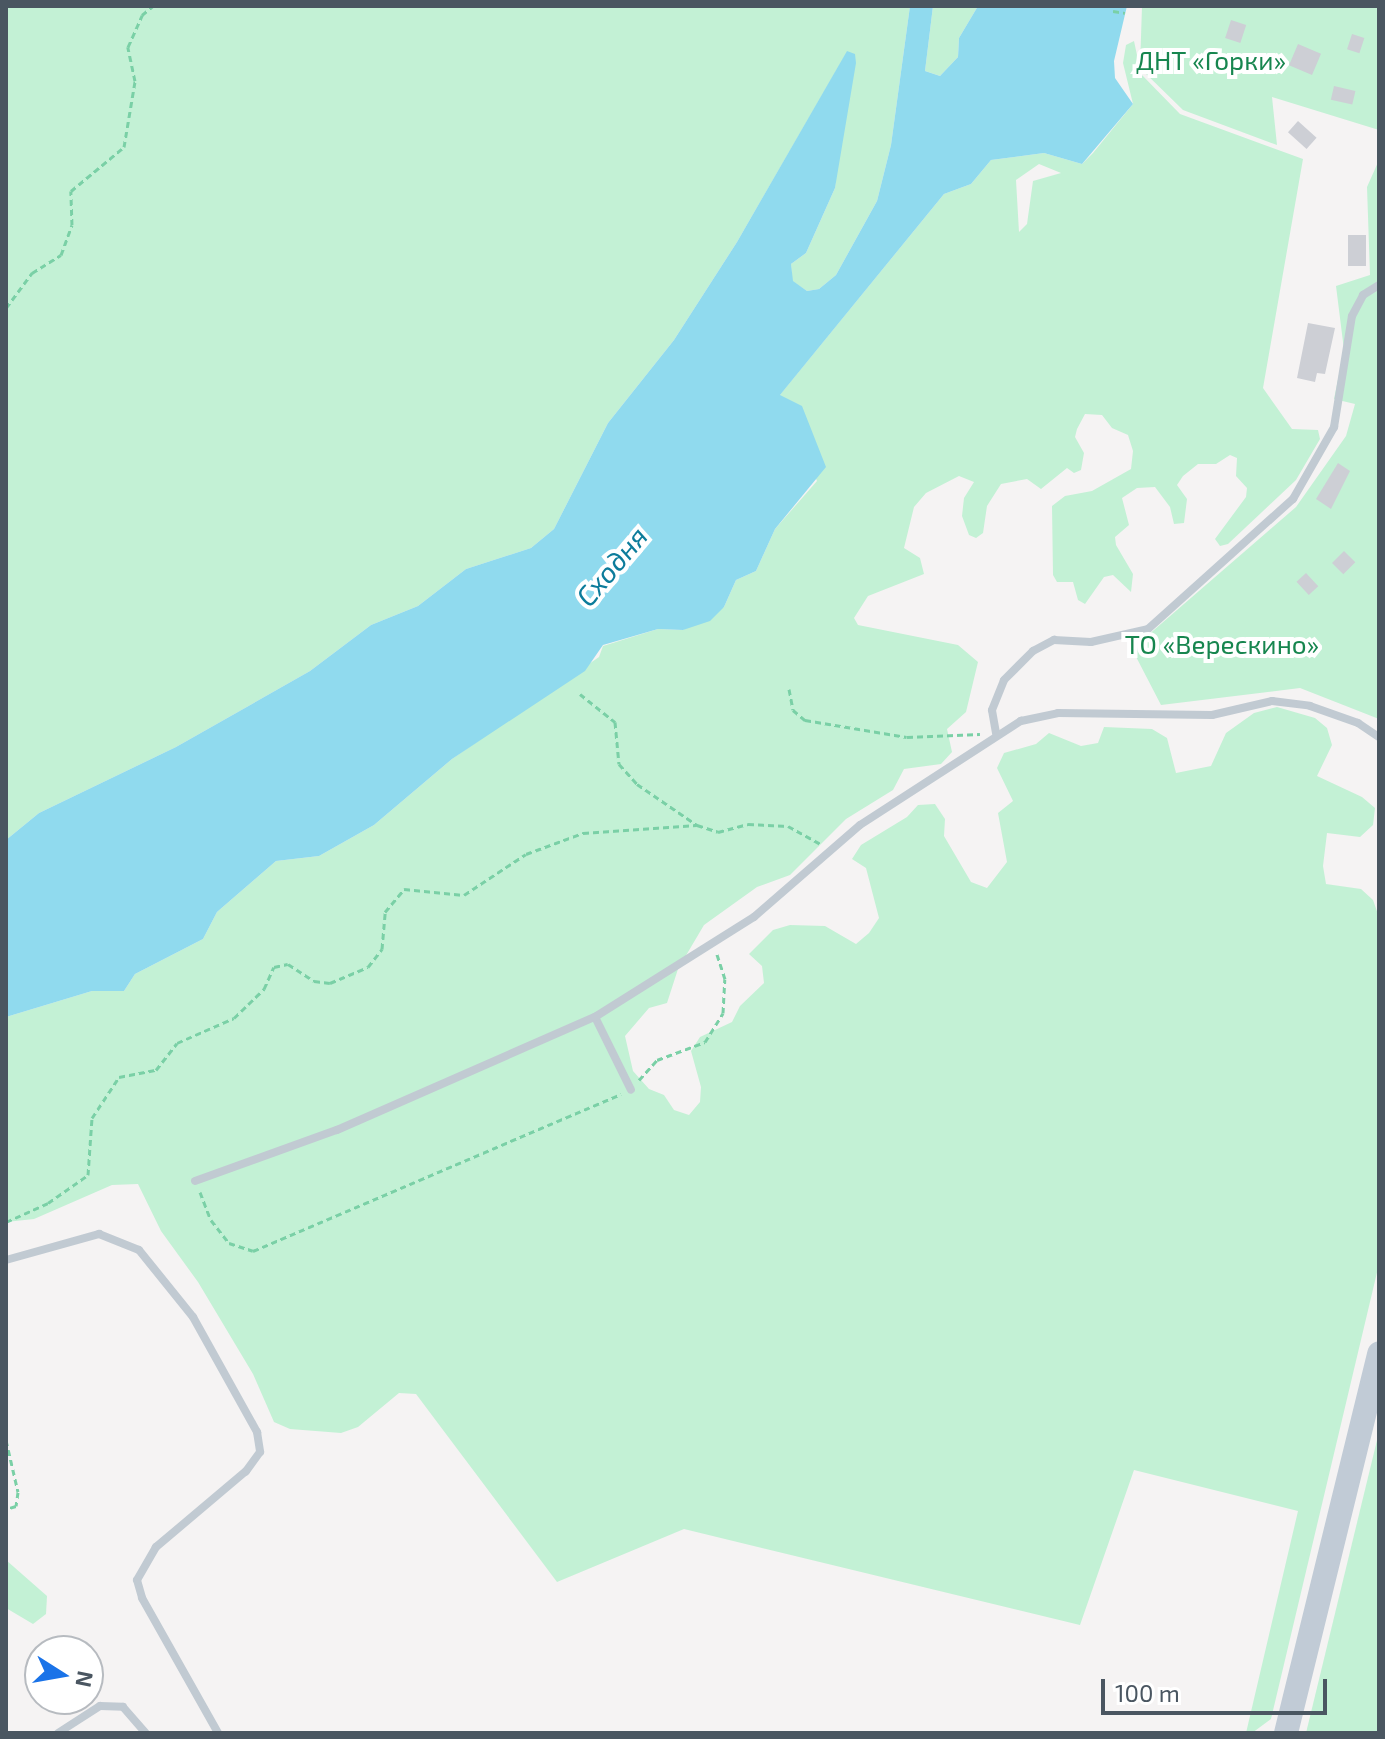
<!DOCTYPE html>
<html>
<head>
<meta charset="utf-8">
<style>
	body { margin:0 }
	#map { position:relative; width:1385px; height:1739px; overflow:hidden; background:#f5f3f3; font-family:"Exo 2",sans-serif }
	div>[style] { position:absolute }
	.green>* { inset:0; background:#c3f1d5 }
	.water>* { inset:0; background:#90daee }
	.building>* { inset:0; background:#cdcfd5; transform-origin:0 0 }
	.path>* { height:3px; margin-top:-1.5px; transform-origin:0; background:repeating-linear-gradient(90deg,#7ad0a6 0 6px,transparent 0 10px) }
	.lane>* { height:8px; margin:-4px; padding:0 4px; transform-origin:4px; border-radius:4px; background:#c1cad2 }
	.secondary>* { height:24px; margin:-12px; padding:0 12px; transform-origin:12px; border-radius:12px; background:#c1cbd6 }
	span { translate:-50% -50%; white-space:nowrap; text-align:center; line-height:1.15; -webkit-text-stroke:8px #fff; paint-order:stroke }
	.park-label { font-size:26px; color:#17864f }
	.water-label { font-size:28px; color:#0c7c9b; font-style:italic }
	.frame { position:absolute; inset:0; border:8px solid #4a5661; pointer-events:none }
	.north { position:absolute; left:24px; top:1635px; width:80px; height:80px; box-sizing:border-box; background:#fff; border:2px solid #b7bbc0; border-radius:50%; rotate:101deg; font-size:22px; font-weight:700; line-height:32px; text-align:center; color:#4a5661 }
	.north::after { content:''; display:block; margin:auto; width:28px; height:36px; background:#1a73e8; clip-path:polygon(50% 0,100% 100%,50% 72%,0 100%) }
	.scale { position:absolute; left:1101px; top:1679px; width:226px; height:36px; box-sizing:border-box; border:4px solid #4a5661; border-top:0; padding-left:10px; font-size:24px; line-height:28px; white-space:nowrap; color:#4a5661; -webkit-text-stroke:6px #fff; paint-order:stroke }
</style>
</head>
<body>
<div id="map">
	<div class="green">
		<i style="clip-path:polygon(6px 6px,910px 6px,891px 145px,877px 201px,836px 275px,819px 289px,807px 291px,792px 281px,791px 264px,806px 253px,835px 188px,847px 52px,737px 242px,674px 340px,608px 423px,554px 529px,531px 548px,466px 569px,418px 606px,371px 625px,310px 671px,176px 747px,39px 813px,6px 840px)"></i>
		<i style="clip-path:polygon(933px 6px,978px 6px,959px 38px,958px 57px,940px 76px,925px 71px)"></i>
		<i style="clip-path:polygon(1142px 6px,1379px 6px,1379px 130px,1272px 97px,1277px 145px,1183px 110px,1140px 68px)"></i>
		<i style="clip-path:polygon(evenodd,1134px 41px,1141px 74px,1180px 114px,1303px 159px,1263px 388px,1292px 429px,1318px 430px,1320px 439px,1296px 480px,1228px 544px,1220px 546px,1215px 539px,1246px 497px,1247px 488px,1236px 476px,1237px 458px,1230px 455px,1216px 464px,1198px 464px,1183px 476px,1177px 485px,1187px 499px,1184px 523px,1174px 524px,1170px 507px,1155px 487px,1137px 488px,1122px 498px,1129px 525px,1115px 537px,1116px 545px,1133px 574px,1131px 592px,1113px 575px,1104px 577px,1085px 604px,1078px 600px,1073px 582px,1057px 582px,1053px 575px,1052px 506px,1065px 496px,1092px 491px,1131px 469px,1133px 451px,1128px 435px,1112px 428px,1102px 415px,1085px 414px,1077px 429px,1075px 437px,1084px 453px,1081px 470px,1074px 473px,1067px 468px,1041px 489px,1027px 479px,1001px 484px,987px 506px,983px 533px,976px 538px,969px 535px,962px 516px,964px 498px,974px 482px,959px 476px,926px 493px,914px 507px,904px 548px,920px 558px,924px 574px,868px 596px,854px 618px,858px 625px,958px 645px,978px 662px,966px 712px,947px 729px,952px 752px,941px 764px,904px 769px,893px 790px,846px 819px,790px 875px,757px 887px,704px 925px,678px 969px,667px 1003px,649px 1008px,625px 1036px,633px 1071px,649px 1089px,664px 1095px,674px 1110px,689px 1115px,700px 1102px,701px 1087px,691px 1051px,700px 1037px,732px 1022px,740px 1006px,764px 983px,762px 966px,749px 954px,773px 930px,790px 925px,825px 926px,856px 944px,869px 933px,879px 918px,866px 868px,852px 859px,861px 845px,907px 817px,918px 805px,935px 804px,945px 819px,944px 836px,971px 882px,987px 888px,1007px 862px,998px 813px,1013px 801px,997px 768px,1004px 753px,1036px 744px,1049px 733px,1081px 746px,1098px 743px,1104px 727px,1152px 729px,1167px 738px,1176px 773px,1211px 766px,1226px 733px,1254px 713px,1277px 707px,1315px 718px,1327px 728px,1332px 745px,1317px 776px,1362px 797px,1375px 808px,1373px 825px,1360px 837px,1327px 833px,1323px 866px,1326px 884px,1361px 889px,1373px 900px,1379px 917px,1379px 1264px,1271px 1719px,1252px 1733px,1246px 1733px,1298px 1511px,1134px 1470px,1080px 1625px,684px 1529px,557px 1582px,416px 1394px,399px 1393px,358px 1427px,341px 1433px,290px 1429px,274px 1422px,253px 1374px,198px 1282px,161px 1231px,138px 1184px,112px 1185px,34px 1219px,6px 1222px,6px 1017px,92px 991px,124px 991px,135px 974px,203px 939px,217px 912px,276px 861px,319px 856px,374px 825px,452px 759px,599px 657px,603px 646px,658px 629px,683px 630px,724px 607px,736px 580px,756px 571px,775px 529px,817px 481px,779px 396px,944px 194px,971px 184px,991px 160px,1044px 153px,1082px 164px,1093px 153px,1133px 104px,1123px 63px,1126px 45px,1134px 41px,1039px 164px,1061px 173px,1033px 181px,1027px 224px,1019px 232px,1016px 180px,1039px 164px)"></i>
		<i style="clip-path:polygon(1379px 160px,1379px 719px,1300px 688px,1161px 705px,1132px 649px,1296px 507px,1346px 436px,1355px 404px,1334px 399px,1344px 350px,1336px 286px,1370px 275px,1367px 187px)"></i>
		<i style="clip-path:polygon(1379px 1432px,1379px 1733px,1306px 1733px)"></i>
		<i style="clip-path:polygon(6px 1560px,47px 1596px,46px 1614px,33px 1624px,6px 1608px)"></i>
	</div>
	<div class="water">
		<i style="clip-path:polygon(910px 6px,933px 6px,925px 71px,940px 76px,958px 57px,959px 38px,978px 6px,1127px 6px,1114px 61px,1115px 78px,1133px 104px,1082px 164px,1044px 153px,991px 160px,971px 184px,944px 194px,780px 395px,802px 406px,826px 467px,775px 529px,756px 571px,736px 580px,724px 607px,710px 621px,683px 630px,658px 629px,603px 645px,585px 671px,452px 759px,374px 825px,319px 856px,276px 861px,217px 912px,203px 939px,135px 974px,124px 991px,92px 991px,6px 1017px,6px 840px,39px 813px,176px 747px,310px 671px,371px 625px,418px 606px,466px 569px,531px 548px,554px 529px,608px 423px,674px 340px,737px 242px,847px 51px,855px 54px,856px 63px,835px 188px,806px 253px,791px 264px,793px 281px,807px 291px,819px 289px,836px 275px,877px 201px,891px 145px)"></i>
	</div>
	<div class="building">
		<i style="left:1231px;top:20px;width:16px;height:19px;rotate:18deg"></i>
		<i style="left:1352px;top:34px;width:13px;height:16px;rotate:18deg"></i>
		<i style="left:1298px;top:44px;width:25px;height:23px;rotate:23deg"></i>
		<i style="left:1334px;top:86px;width:22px;height:14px;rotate:13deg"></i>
		<i style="left:1298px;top:121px;width:25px;height:15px;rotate:42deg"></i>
		<i style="left:1348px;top:235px;width:18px;height:31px"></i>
		<i style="clip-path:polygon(1308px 323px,1335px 328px,1325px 374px,1317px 373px,1315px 382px,1297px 378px)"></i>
		<i style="clip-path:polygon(1338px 463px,1350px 471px,1331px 509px,1316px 499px)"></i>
		<i style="left:1344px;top:551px;width:16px;height:17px;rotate:45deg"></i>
		<i style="left:1306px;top:573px;width:18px;height:13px;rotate:47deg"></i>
	</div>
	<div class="path">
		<i style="left:1113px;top:11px;width:12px;rotate:9deg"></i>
		<i style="left:6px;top:308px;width:44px;rotate:-53.4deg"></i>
		<i style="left:32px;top:273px;width:34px;rotate:-32deg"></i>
		<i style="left:61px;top:255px;width:32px;rotate:-70deg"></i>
		<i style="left:72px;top:225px;width:34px;rotate:-92deg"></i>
		<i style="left:71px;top:191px;width:69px;rotate:-39.7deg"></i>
		<i style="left:124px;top:147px;width:67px;rotate:-80.5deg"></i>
		<i style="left:135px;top:81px;width:35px;rotate:-102deg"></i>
		<i style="left:128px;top:47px;width:35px;rotate:-66deg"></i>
		<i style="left:142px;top:15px;width:14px;rotate:-39deg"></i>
		<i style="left:789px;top:689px;width:21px;rotate:79deg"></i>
		<i style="left:793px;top:710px;width:16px;rotate:40deg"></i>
		<i style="left:805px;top:720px;width:103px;rotate:9.5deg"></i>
		<i style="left:907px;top:737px;width:73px;rotate:-2.4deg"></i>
		<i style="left:580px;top:694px;width:45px;rotate:38.7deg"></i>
		<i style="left:615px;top:722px;width:42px;rotate:84.6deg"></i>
		<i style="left:619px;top:764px;width:27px;rotate:48deg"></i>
		<i style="left:637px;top:784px;width:73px;rotate:34.3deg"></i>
		<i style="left:697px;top:825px;width:22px;rotate:18deg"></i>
		<i style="left:718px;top:832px;width:31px;rotate:-15deg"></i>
		<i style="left:748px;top:824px;width:40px;rotate:2.9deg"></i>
		<i style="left:788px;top:826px;width:38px;rotate:29deg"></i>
		<i style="left:639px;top:1080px;width:27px;rotate:-48deg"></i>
		<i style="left:657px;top:1060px;width:51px;rotate:-20.6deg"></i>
		<i style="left:705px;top:1042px;width:34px;rotate:-58deg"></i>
		<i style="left:723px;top:1013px;width:34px;rotate:-87deg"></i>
		<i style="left:725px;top:979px;width:26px;rotate:-108deg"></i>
		<i style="left:200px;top:1192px;width:30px;rotate:69deg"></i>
		<i style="left:211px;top:1220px;width:29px;rotate:52deg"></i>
		<i style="left:229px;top:1243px;width:25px;rotate:18deg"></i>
		<i style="left:253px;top:1251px;width:400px;rotate:-23.1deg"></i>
		<i style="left:6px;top:1222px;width:46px;rotate:-24.3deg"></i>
		<i style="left:48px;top:1203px;width:49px;rotate:-35deg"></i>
		<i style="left:88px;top:1175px;width:57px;rotate:-86deg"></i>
		<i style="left:92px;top:1118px;width:49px;rotate:-56.6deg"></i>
		<i style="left:119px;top:1077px;width:38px;rotate:-11deg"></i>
		<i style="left:156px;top:1070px;width:34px;rotate:-52deg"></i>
		<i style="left:177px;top:1043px;width:62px;rotate:-23.7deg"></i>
		<i style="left:234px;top:1018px;width:42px;rotate:-44deg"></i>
		<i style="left:264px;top:989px;width:24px;rotate:-66deg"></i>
		<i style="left:274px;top:967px;width:14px;rotate:-12deg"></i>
		<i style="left:288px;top:964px;width:31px;rotate:33deg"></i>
		<i style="left:314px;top:981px;width:16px;rotate:7deg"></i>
		<i style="left:330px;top:983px;width:41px;rotate:-22.8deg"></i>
		<i style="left:368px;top:967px;width:23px;rotate:-52deg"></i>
		<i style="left:382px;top:949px;width:37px;rotate:-85deg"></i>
		<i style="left:385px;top:912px;width:30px;rotate:-50deg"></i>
		<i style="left:404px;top:889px;width:60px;rotate:5.7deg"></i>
		<i style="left:464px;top:895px;width:74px;rotate:-33.5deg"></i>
		<i style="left:526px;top:854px;width:61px;rotate:-20.2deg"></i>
		<i style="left:583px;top:833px;width:114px;rotate:-4deg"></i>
		<i style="left:6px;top:1440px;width:53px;rotate:77deg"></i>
		<i style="left:18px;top:1492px;width:14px;rotate:98deg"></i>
		<i style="left:16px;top:1506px;width:10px;rotate:163deg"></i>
	</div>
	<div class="lane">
		<i style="left:996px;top:733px;width:23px;rotate:-100deg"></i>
		<i style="left:992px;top:710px;width:32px;rotate:-68deg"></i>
		<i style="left:1004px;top:680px;width:41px;rotate:-45deg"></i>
		<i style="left:1033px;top:651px;width:24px;rotate:-28deg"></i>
		<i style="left:1054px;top:640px;width:37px;rotate:3deg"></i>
		<i style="left:1091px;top:642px;width:58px;rotate:-12.8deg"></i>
		<i style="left:1148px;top:629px;width:195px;rotate:-41.9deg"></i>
		<i style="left:1293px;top:499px;width:83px;rotate:-60.3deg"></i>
		<i style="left:1334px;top:427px;width:112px;rotate:-80.8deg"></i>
		<i style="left:1352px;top:316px;width:24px;rotate:-62deg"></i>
		<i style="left:1363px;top:295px;width:19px;rotate:-32deg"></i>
		<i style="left:595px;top:1017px;width:81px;rotate:63.7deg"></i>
		<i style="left:195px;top:1181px;width:151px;rotate:-19.8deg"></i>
		<i style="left:337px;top:1130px;width:282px;rotate:-23.7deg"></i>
		<i style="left:595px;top:1017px;width:188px;rotate:-32.2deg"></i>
		<i style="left:754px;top:917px;width:140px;rotate:-41deg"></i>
		<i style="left:860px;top:825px;width:192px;rotate:-32.9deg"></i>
		<i style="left:1021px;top:721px;width:38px;rotate:-12deg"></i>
		<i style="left:1058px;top:713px;width:154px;rotate:0.7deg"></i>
		<i style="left:1212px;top:715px;width:62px;rotate:-13.1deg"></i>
		<i style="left:1272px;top:701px;width:38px;rotate:7deg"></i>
		<i style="left:1310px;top:706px;width:51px;rotate:19.5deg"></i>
		<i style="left:1358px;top:723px;width:25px;rotate:34deg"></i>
		<i style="left:6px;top:1260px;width:97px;rotate:-15.6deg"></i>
		<i style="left:99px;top:1234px;width:43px;rotate:21.8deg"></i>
		<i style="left:139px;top:1250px;width:86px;rotate:51.1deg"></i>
		<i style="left:193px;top:1317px;width:132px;rotate:60.9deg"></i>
		<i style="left:257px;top:1432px;width:20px;rotate:81deg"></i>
		<i style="left:260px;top:1452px;width:24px;rotate:126deg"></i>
		<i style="left:246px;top:1471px;width:118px;rotate:139.8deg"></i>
		<i style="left:156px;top:1547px;width:38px;rotate:120deg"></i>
		<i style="left:137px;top:1580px;width:19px;rotate:74deg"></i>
		<i style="left:142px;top:1598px;width:155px;rotate:60.6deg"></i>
		<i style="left:58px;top:1733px;width:50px;rotate:-32.7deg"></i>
		<i style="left:100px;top:1706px;width:23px;rotate:2deg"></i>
		<i style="left:123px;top:1707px;width:35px;rotate:49deg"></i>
	</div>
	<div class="secondary">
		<i style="left:1286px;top:1733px;width:391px;rotate:-76.2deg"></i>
	</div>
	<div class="park-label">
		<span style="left:1211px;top:60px">ДНТ «Горки»</span>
		<span style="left:1222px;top:644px">ТО «Верескино»</span>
	</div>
	<div class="water-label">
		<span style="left:611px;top:566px;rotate:-50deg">Сходня</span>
	</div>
	<div class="frame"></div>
	<div class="north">N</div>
	<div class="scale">100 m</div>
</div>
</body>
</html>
